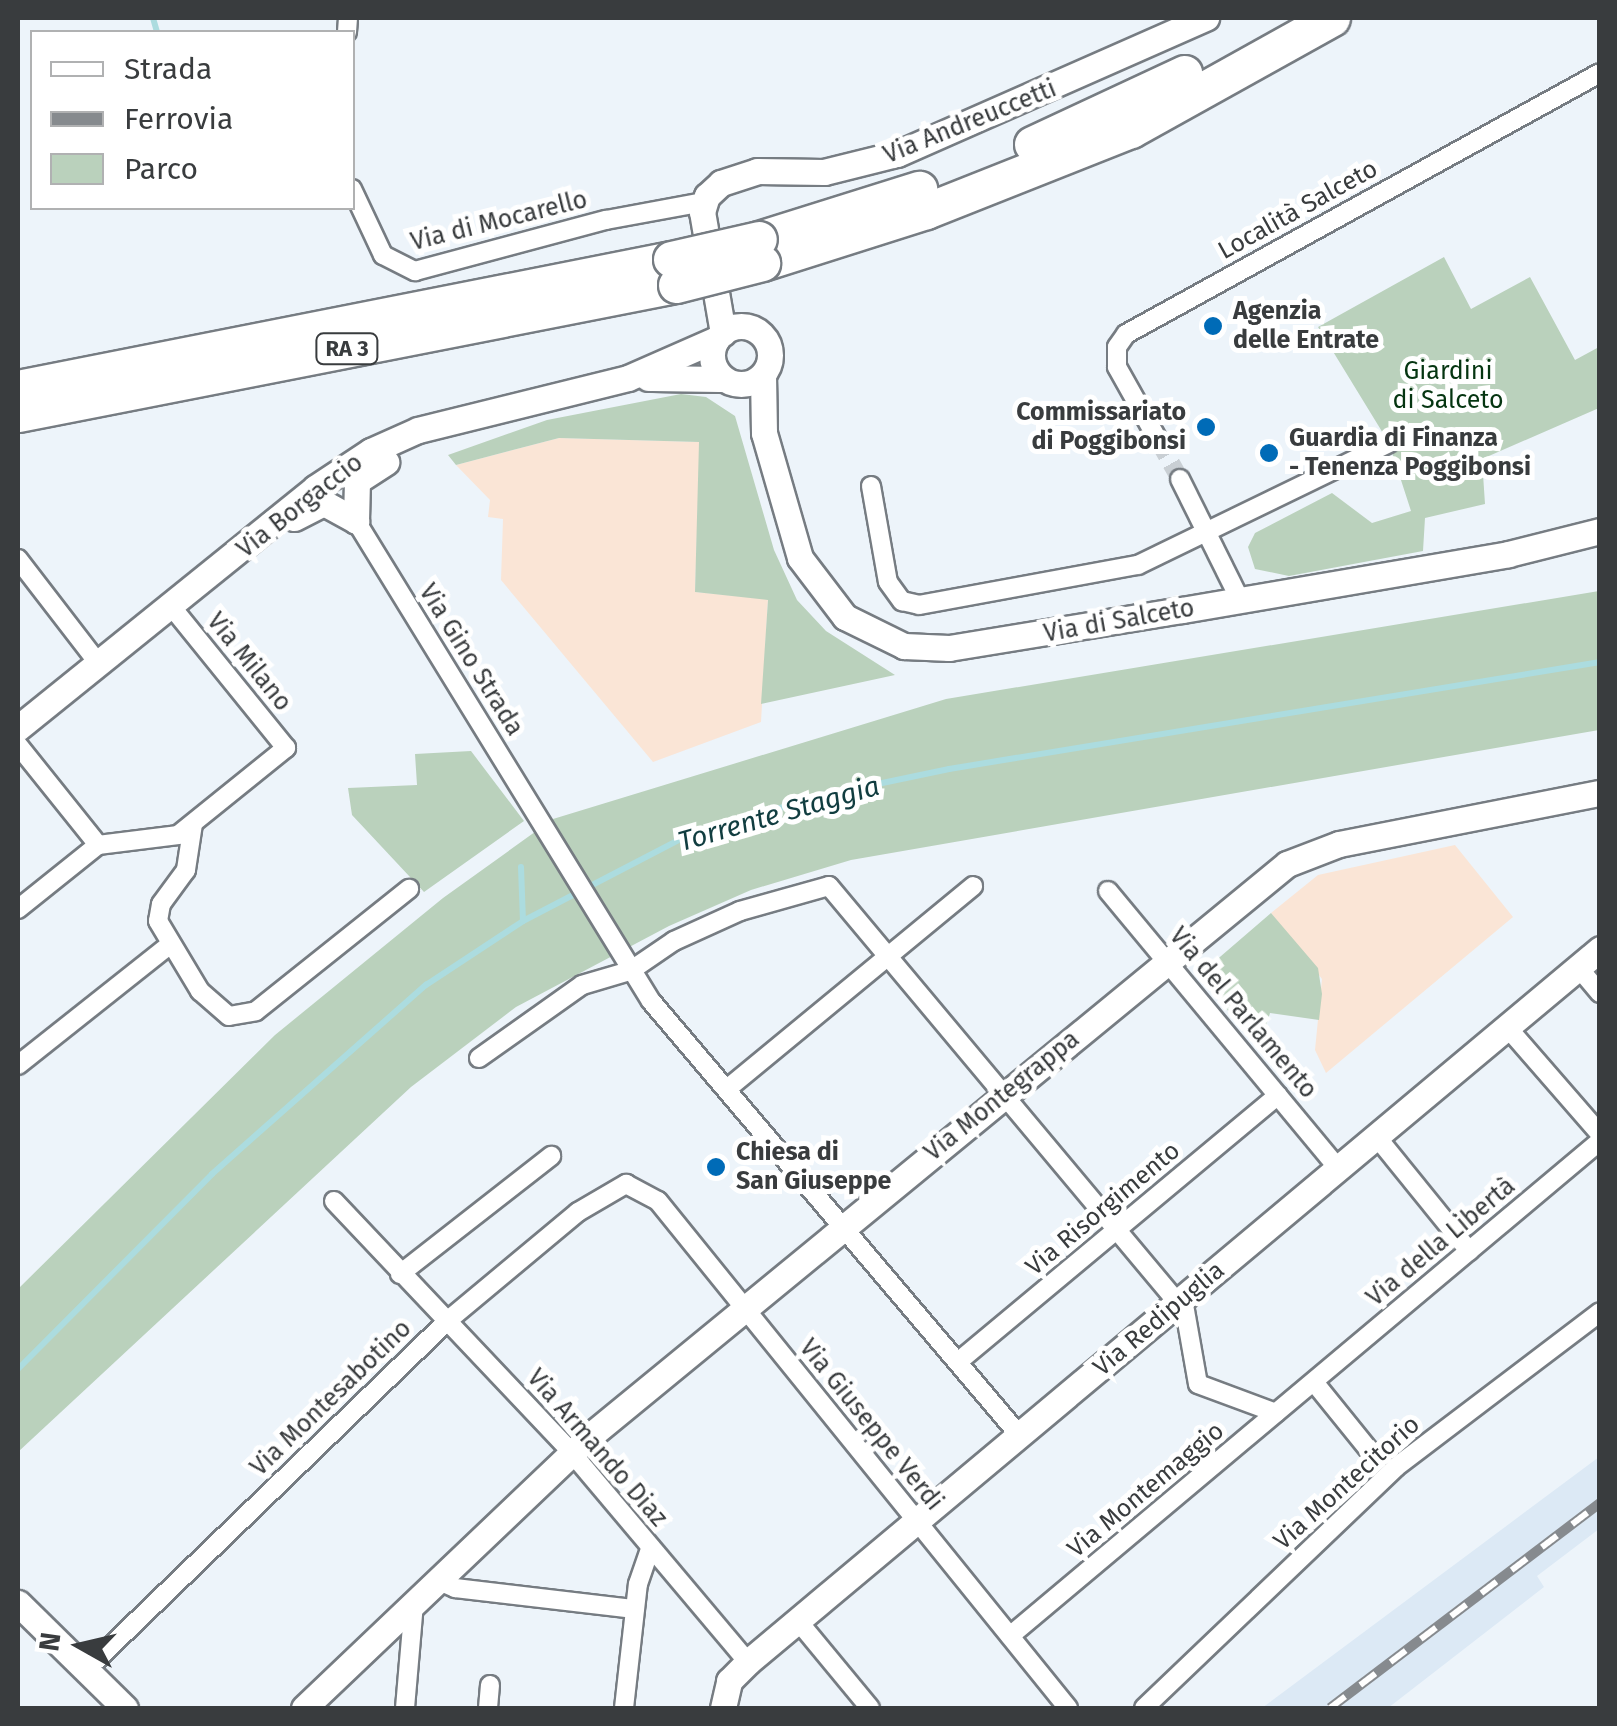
<!DOCTYPE html>
<html>
<head>
<meta charset="utf-8">
<style>
	body { margin:0 }
	#map { position:relative; width:1617px; height:1726px; overflow:hidden; background:#edf4fa; font-family:"Fira Sans",sans-serif }
	div>[style] { position:absolute }
	.built>* { inset:0; background:#dce9f5 }
	.education>* { inset:0; background:#fae5d6 }
	.green>* { inset:0; background:#bad1bc }
	.stream>* { height:6px; margin:-3px; padding:0 3px; transform-origin:3px; border-radius:3px; background:#acdcdf }
	.street-tunnel>* { height:18px; margin-top:-9px; transform-origin:0; background:repeating-linear-gradient(90deg,#c9cfd4 0 18px,transparent 0 27px) }
	.roads { filter:drop-shadow(2px 0 #767c82) drop-shadow(-2px 0 #767c82) drop-shadow(0 2px #767c82) drop-shadow(0 -2px #767c82) }
	.street>* { height:18px; margin:-9px; padding:0 9px; transform-origin:9px; border-radius:9px; background:#fff }
	.secondary>* { height:25px; margin:-12.5px; padding:0 12.5px; transform-origin:12.5px; border-radius:12.5px; background:#fff }
	.secondary>.ring { margin:-12.5px; padding:0; box-sizing:content-box; background:none; border:25px solid #fff; border-radius:50% }
	.highway>* { height:35px; margin:-17.5px; padding:0 17.5px; transform-origin:17.5px; border-radius:17.5px; background:#fff }
	.rail>* { height:10px; margin-top:-5px; transform-origin:0; background:repeating-linear-gradient(90deg,#fff 0 19px,#868a8e 0 38px); box-sizing:border-box; border-block:2px solid #868a8e }
	.bridges { filter:drop-shadow(2px 0 #767c82) drop-shadow(-2px 0 #767c82) drop-shadow(0 2px #767c82) drop-shadow(0 -2px #767c82) }
	.highway-bridge>* { height:35px; margin:-17.5px; padding:0 17.5px; transform-origin:17.5px; border-radius:17.5px; background:#fff }
	.dots>* { width:28px; height:28px; translate:-50% -50%; box-sizing:border-box; border:5px solid #fff; border-radius:50% }
	span { translate:-50% -50%; white-space:nowrap; text-align:center; line-height:1.15; -webkit-text-stroke:10px #fff; paint-order:stroke }
	.shield-label span { padding:2px 8px; background:#fff; border:2px solid; border-radius:8px; -webkit-text-stroke-width:0 }
	.shield-label { font-size:22px; color:#393c3e; font-weight:700 }
	.street-label { font-size:25px; color:#393c3e }
	.poi-label { font-size:25px; color:#393c3e; font-weight:700 }
	.left { translate:0 -50%; text-align:left }
	.right { translate:-100% -50%; text-align:right }
	.park-label { font-size:25px; color:#053511 }
	.water-label { font-size:28px; color:#113d40; font-style:italic }
	.frame { position:absolute; inset:0; border:20px solid #393c3e; pointer-events:none }
	.legend { position:absolute; left:30px; top:30px; width:325px; height:180px; box-sizing:border-box; background:#fff; border:2px solid #b0b1b2; margin:0; padding:12px 18px; list-style:none; font-size:30px; color:#393c3e }
	.legend li { display:flex; align-items:center; gap:20px; height:50px }
	.legend b { width:50px; border:2px solid #b0b1b2 }
	.north { position:absolute; left:30px; top:1596px; width:100px; height:100px; -webkit-text-stroke:8px #fff; paint-order:stroke; rotate:278deg; font-size:28px; font-weight:700; line-height:40px; text-align:center; color:#393c3e }
	.north::after { content:''; display:block; margin:auto; width:35px; height:45px; background:#393c3e; clip-path:polygon(50% 0,100% 100%,50% 72%,0 100%) }
</style>
</head>
<body>
<div id="map">
	<div class="built">
		<i style="clip-path:polygon(1599px 1457px,1599px 1529px,1537px 1576px,1544px 1587px,1388px 1708px,1262px 1708px)"></i>
	</div>
	<div class="education">
		<i style="clip-path:polygon(559px 438px,700px 442px,695px 592px,768px 599px,761px 722px,653px 762px,501px 580px,503px 519px,488px 517px,490px 500px,456px 465px)"></i>
		<i style="clip-path:polygon(1455px 845px,1513px 917px,1326px 1073px,1315px 1050px,1322px 979px,1271px 913px,1318px 875px)"></i>
	</div>
	<div class="green">
		<i style="clip-path:polygon(1444px 257px,1471px 309px,1530px 277px,1575px 360px,1599px 347px,1599px 408px,1482px 459px,1485px 504px,1425px 518px,1423px 551px,1289px 576px,1255px 569px,1248px 547px,1255px 533px,1332px 493px,1372px 523px,1411px 511px,1389px 443px,1318px 327px)"></i>
		<i style="clip-path:polygon(681px 394px,706px 397px,735px 416px,774px 550px,797px 600px,826px 631px,895px 675px,761px 704px,768px 600px,695px 592px,699px 442px,559px 438px,456px 465px,448px 455px,547px 420px)"></i>
		<i style="clip-path:polygon(1599px 591px,1599px 730px,851px 860px,751px 890px,669px 926px,516px 1007px,411px 1087px,18px 1452px,18px 1289px,275px 1035px,443px 898px,553px 819px,946px 699px)"></i>
		<i style="clip-path:polygon(471px 751px,524px 821px,424px 892px,352px 815px,348px 788px,417px 785px,415px 754px)"></i>
		<i style="clip-path:polygon(1271px 913px,1318px 968px,1322px 994px,1319px 1020px,1270px 1013px,1259px 1049px,1199px 975px)"></i>
	</div>
	<div class="stream">
		<i style="left:153px;top:18px;width:15px;rotate:74deg"></i>
		<i style="left:521px;top:867px;width:54px;rotate:87.9deg"></i>
		<i style="left:18px;top:1369px;width:275px;rotate:-45.1deg"></i>
		<i style="left:212px;top:1174px;width:286px;rotate:-41.5deg"></i>
		<i style="left:426px;top:985px;width:116px;rotate:-33.4deg"></i>
		<i style="left:523px;top:921px;width:184px;rotate:-27.5deg"></i>
		<i style="left:686px;top:836px;width:140px;rotate:-16.6deg"></i>
		<i style="left:820px;top:796px;width:132px;rotate:-11.8deg"></i>
		<i style="left:949px;top:769px;width:660px;rotate:-9.33deg"></i>
	</div>
	<div class="street-tunnel">
		<i style="left:1158px;top:440px;width:45px;rotate:60.6deg"></i>
	</div>
	<div class="roads">
		<div class="street">
			<i style="left:347px;top:32px;width:14px;rotate:-86deg"></i>
			<i style="left:352px;top:189px;width:73px;rotate:64.8deg"></i>
			<i style="left:383px;top:255px;width:36px;rotate:27deg"></i>
			<i style="left:415px;top:271px;width:198px;rotate:-15deg"></i>
			<i style="left:606px;top:220px;width:100px;rotate:-10.4deg"></i>
			<i style="left:1158px;top:440px;width:84px;rotate:-119.3deg"></i>
			<i style="left:1117px;top:367px;width:20px;rotate:-90deg"></i>
			<i style="left:1117px;top:347px;width:16px;rotate:-55deg"></i>
			<i style="left:1126px;top:334px;width:541px;rotate:-28.84deg"></i>
			<i style="left:1180px;top:479px;width:135px;rotate:63.6deg"></i>
			<i style="left:871px;top:486px;width:97px;rotate:80deg"></i>
			<i style="left:888px;top:582px;width:24px;rotate:54deg"></i>
			<i style="left:902px;top:601px;width:17px;rotate:13deg"></i>
			<i style="left:919px;top:605px;width:223px;rotate:-10.4deg"></i>
			<i style="left:1138px;top:565px;width:279px;rotate:-25.9deg"></i>
			<i style="left:356px;top:521px;width:563px;rotate:58.43deg"></i>
			<i style="left:651px;top:1001px;width:570px;rotate:49.69deg"></i>
			<i style="left:18px;top:559px;width:133px;rotate:52.4deg"></i>
			<i style="left:18px;top:745px;width:128px;rotate:51.3deg"></i>
			<i style="left:193px;top:824px;width:47px;rotate:98.7deg"></i>
			<i style="left:186px;top:870px;width:42px;rotate:126.3deg"></i>
			<i style="left:161px;top:904px;width:17px;rotate:100deg"></i>
			<i style="left:158px;top:921px;width:82px;rotate:59deg"></i>
			<i style="left:200px;top:991px;width:38px;rotate:41deg"></i>
			<i style="left:229px;top:1016px;width:27px;rotate:-10deg"></i>
			<i style="left:256px;top:1011px;width:196px;rotate:-38.6deg"></i>
			<i style="left:1108px;top:891px;width:360px;rotate:50.3deg"></i>
			<i style="left:18px;top:909px;width:102px;rotate:-38.7deg"></i>
			<i style="left:98px;top:845px;width:81px;rotate:-7.1deg"></i>
			<i style="left:178px;top:835px;width:139px;rotate:-38.9deg"></i>
			<i style="left:286px;top:748px;width:181px;rotate:-129deg"></i>
			<i style="left:1578px;top:967px;width:34px;rotate:50deg"></i>
			<i style="left:1507px;top:1027px;width:142px;rotate:49deg"></i>
			<i style="left:479px;top:1058px;width:126px;rotate:-35.3deg"></i>
			<i style="left:582px;top:985px;width:50px;rotate:-16.3deg"></i>
			<i style="left:630px;top:971px;width:53px;rotate:-34.3deg"></i>
			<i style="left:674px;top:941px;width:72px;rotate:-24.4deg"></i>
			<i style="left:740px;top:911px;width:92px;rotate:-15.7deg"></i>
			<i style="left:829px;top:886px;width:544px;rotate:50.07deg"></i>
			<i style="left:18px;top:1065px;width:191px;rotate:-38.4deg"></i>
			<i style="left:727px;top:1089px;width:319px;rotate:-39.5deg"></i>
			<i style="left:1376px;top:1136px;width:148px;rotate:51deg"></i>
			<i style="left:334px;top:1201px;width:345px;rotate:46.6deg"></i>
			<i style="left:571px;top:1452px;width:275px;rotate:49.9deg"></i>
			<i style="left:400px;top:1274px;width:192px;rotate:-38deg"></i>
			<i style="left:1183px;top:1299px;width:86px;rotate:80deg"></i>
			<i style="left:1198px;top:1384px;width:83px;rotate:20.4deg"></i>
			<i style="left:959px;top:1361px;width:415px;rotate:-39.8deg"></i>
			<i style="left:1314px;top:1382px;width:86px;rotate:51.1deg"></i>
			<i style="left:437px;top:1580px;width:20px;rotate:24deg"></i>
			<i style="left:455px;top:1588px;width:181px;rotate:6.7deg"></i>
			<i style="left:798px;top:1621px;width:113px;rotate:50.4deg"></i>
			<i style="left:1010px;top:1636px;width:770px;rotate:-40deg"></i>
			<i style="left:87px;top:1669px;width:499px;rotate:-44deg"></i>
			<i style="left:446px;top:1322px;width:172px;rotate:-39.8deg"></i>
			<i style="left:578px;top:1212px;width:56px;rotate:-30.3deg"></i>
			<i style="left:626px;top:1184px;width:36px;rotate:28deg"></i>
			<i style="left:658px;top:1201px;width:652px;rotate:51.04deg"></i>
			<i style="left:405px;top:1708px;width:105px;rotate:-85.1deg"></i>
			<i style="left:488px;top:1708px;width:23px;rotate:-85deg"></i>
			<i style="left:624px;top:1708px;width:125px;rotate:-83.6deg"></i>
			<i style="left:638px;top:1584px;width:39px;rotate:-71deg"></i>
			<i style="left:1144px;top:1708px;width:349px;rotate:-43.7deg"></i>
			<i style="left:1396px;top:1467px;width:256px;rotate:-37.2deg"></i>
		</div>
		<div class="secondary">
			<i class="ring" style="left:712px;top:326px;width:33px;height:33px"></i>
			<i style="left:723px;top:333px;width:123px;rotate:-99.8deg"></i>
			<i style="left:702px;top:212px;width:17px;rotate:-73deg"></i>
			<i style="left:707px;top:196px;width:19px;rotate:-43deg"></i>
			<i style="left:721px;top:183px;width:38px;rotate:-18deg"></i>
			<i style="left:757px;top:171px;width:67px;rotate:0.9deg"></i>
			<i style="left:824px;top:172px;width:75px;rotate:-13.9deg"></i>
			<i style="left:897px;top:154px;width:338px;rotate:-23.8deg"></i>
			<i style="left:763px;top:375px;width:58px;rotate:89deg"></i>
			<i style="left:764px;top:433px;width:130px;rotate:73.9deg"></i>
			<i style="left:800px;top:558px;width:74px;rotate:52.7deg"></i>
			<i style="left:845px;top:617px;width:66px;rotate:26.2deg"></i>
			<i style="left:904px;top:646px;width:45px;rotate:2.5deg"></i>
			<i style="left:949px;top:648px;width:236px;rotate:-9.3deg"></i>
			<i style="left:1182px;top:610px;width:331px;rotate:-9.7deg"></i>
			<i style="left:1508px;top:554px;width:95px;rotate:-14deg"></i>
			<i style="left:648px;top:378px;width:75px;rotate:0.8deg"></i>
			<i style="left:294px;top:518px;width:34px;rotate:-27deg"></i>
			<i style="left:324px;top:503px;width:37px;rotate:29deg"></i>
			<i style="left:356px;top:521px;width:40px;rotate:-88.6deg"></i>
			<i style="left:357px;top:481px;width:35px;rotate:-33deg"></i>
			<i style="left:18px;top:728px;width:382px;rotate:-38.9deg"></i>
			<i style="left:315px;top:488px;width:67px;rotate:-33.5deg"></i>
			<i style="left:371px;top:451px;width:51px;rotate:-24.1deg"></i>
			<i style="left:418px;top:430px;width:216px;rotate:-13.9deg"></i>
			<i style="left:628px;top:378px;width:97px;rotate:-23.7deg"></i>
			<i style="left:18px;top:1603px;width:150px;rotate:44.5deg"></i>
			<i style="left:304px;top:1708px;width:388px;rotate:-43.6deg"></i>
			<i style="left:585px;top:1440px;width:908px;rotate:-39.37deg"></i>
			<i style="left:1287px;top:864px;width:56px;rotate:-21deg"></i>
			<i style="left:1339px;top:844px;width:266px;rotate:-11.1deg"></i>
			<i style="left:723px;top:1708px;width:28px;rotate:-77deg"></i>
			<i style="left:729px;top:1681px;width:27px;rotate:-45deg"></i>
			<i style="left:748px;top:1662px;width:1111px;rotate:-39.92deg"></i>
		</div>
		<div class="highway">
			<i style="left:1032px;top:144px;width:168px;rotate:-25deg"></i>
			<i style="left:759px;top:239px;width:168px;rotate:-17.4deg"></i>
			<i style="left:762px;top:263px;width:172px;rotate:-17.6deg"></i>
			<i style="left:926px;top:211px;width:220px;rotate:-21.6deg"></i>
			<i style="left:1131px;top:130px;width:230px;rotate:-29.1deg"></i>
			<i style="left:18px;top:388px;width:666px;rotate:-11.17deg"></i>
			<i style="left:18px;top:414px;width:671px;rotate:-11.09deg"></i>
		</div>
	</div>
	<div class="rail">
		<i style="left:1330px;top:1708px;width:339px;rotate:-37.2deg"></i>
	</div>
	<div class="bridges">
		<div class="highway-bridge">
			<i style="left:671px;top:259px;width:90px;rotate:-12.8deg"></i>
			<i style="left:676px;top:285px;width:89px;rotate:-14.3deg"></i>
		</div>
	</div>
	<div class="dots">
		<i style="left:1213px;top:326px;background:#006bb7"></i>
		<i style="left:1206px;top:427px;background:#006bb7"></i>
		<i style="left:1269px;top:453px;background:#006bb7"></i>
		<i style="left:716px;top:1167px;background:#006bb7"></i>
	</div>
	<div class="shield-label">
		<span style="left:347px;top:349px">RA 3</span>
	</div>
	<div class="street-label">
		<span style="left:970px;top:122px;rotate:-22deg">Via Andreuccetti</span>
		<span style="left:1298px;top:210px;rotate:-29deg">Località Salceto</span>
		<span style="left:499px;top:221px;rotate:-14deg">Via di Mocarello</span>
		<span style="left:300px;top:506px;rotate:-38deg">Via Borgaccio</span>
		<span style="left:1119px;top:621px;rotate:-10deg">Via di Salceto</span>
		<span style="left:471px;top:660px;rotate:58deg">Via Gino Strada</span>
		<span style="left:249px;top:662px;rotate:51deg">Via Milano</span>
		<span style="left:1243px;top:1013px;rotate:50deg">Via del Parlamento</span>
		<span style="left:1002px;top:1096px;rotate:-39deg">Via Montegrappa</span>
		<span style="left:1103px;top:1209px;rotate:-40deg">Via Risorgimento</span>
		<span style="left:1441px;top:1242px;rotate:-40deg">Via della Libertà</span>
		<span style="left:1159px;top:1319px;rotate:-40deg">Via Redipuglia</span>
		<span style="left:331px;top:1398px;rotate:-44deg">Via Montesabotino</span>
		<span style="left:871px;top:1425px;rotate:51deg">Via Giuseppe Verdi</span>
		<span style="left:597px;top:1448px;rotate:49deg">Via Armando Diaz</span>
		<span style="left:1347px;top:1483px;rotate:-42deg">Via Montecitorio</span>
		<span style="left:1146px;top:1490px;rotate:-40deg">Via Montemaggio</span>
	</div>
	<div class="poi-label">
		<span class="left" style="left:1233px;top:326px">Agenzia<br>delle Entrate</span>
		<span class="right" style="left:1186px;top:427px">Commissariato<br>di Poggibonsi</span>
		<span class="left" style="left:1289px;top:453px">Guardia di Finanza<br>- Tenenza Poggibonsi</span>
		<span class="left" style="left:736px;top:1167px">Chiesa di<br>San Giuseppe</span>
	</div>
	<div class="park-label">
		<span style="left:1448px;top:386px">Giardini<br>di Salceto</span>
	</div>
	<div class="water-label">
		<span style="left:779px;top:814px;rotate:-16deg">Torrente Staggia</span>
	</div>
	<div class="frame"></div>
	<ul class="legend">
	<li><b style="height:12px;background:#fff"></b>Strada</li>
	<li><b style="height:12px;background:#868a8e"></b>Ferrovia</li>
	<li><b style="height:28px;background:#bad1bc"></b>Parco</li>
	</ul>
	<div class="north">N</div>
</div>
</body>
</html>
